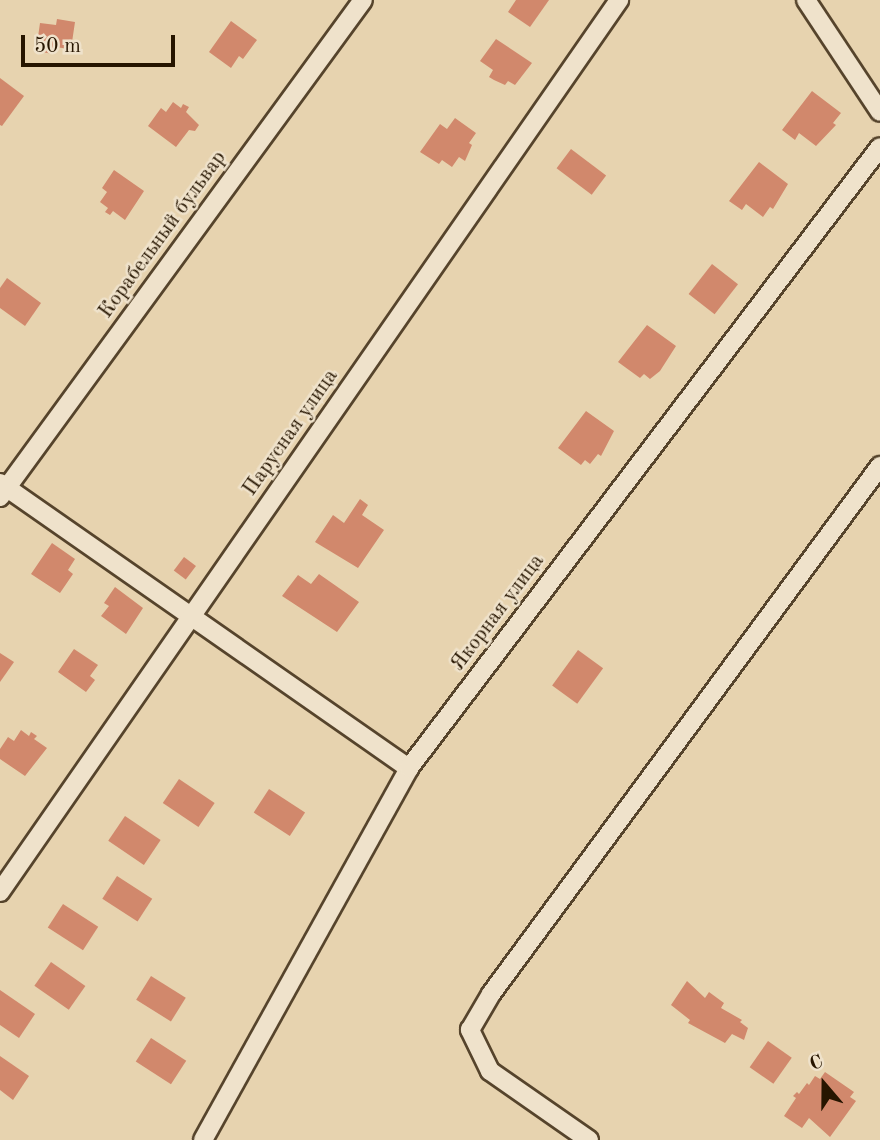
<!DOCTYPE html>
<html>
<head>
<meta charset="utf-8">
<style>
	body { margin:0 }
	#map { position:relative; width:880px; height:1140px; overflow:hidden; background:#e7d3af; font-family:"Old Standard TT",serif }
	div>[style] { position:absolute }
	.building>* { inset:0; background:#d1886c; transform-origin:0 0 }
	.roads { filter:drop-shadow(2px 0 #56442c) drop-shadow(-2px 0 #56442c) drop-shadow(0 2px #56442c) drop-shadow(0 -2px #56442c) }
	.street>* { height:18px; margin:-9px; padding:0 9px; transform-origin:9px; border-radius:9px; background:#efe2cb }
	span { translate:-50% -50%; white-space:nowrap; text-align:center; line-height:1.15; -webkit-text-stroke:5px #efe2cb; paint-order:stroke }
	.street-label { font-size:21px; color:#261500 }
	.north { position:absolute; left:789px; top:1049px; width:70px; height:70px; -webkit-text-stroke:5px #efe2cb; paint-order:stroke; rotate:340deg; font-size:19px; font-weight:700; line-height:28px; text-align:center; color:#261500 }
	.north::after { content:''; display:block; margin:auto; width:24px; height:32px; background:#261500; clip-path:polygon(50% 0,100% 100%,50% 72%,0 100%) }
	.scale { position:absolute; left:21px; top:35px; width:154px; height:32px; box-sizing:border-box; border:4px solid #261500; border-top:0; padding-left:9px; font-size:21px; line-height:24px; white-space:nowrap; color:#261500; -webkit-text-stroke:5px #efe2cb; paint-order:stroke }
</style>
</head>
<body>
<div id="map">
	<div class="building">
		<i style="clip-path:polygon(516px 0,549px 0,530px 27px,508px 12px)"></i>
		<i style="clip-path:polygon(57px 19px,75px 22px,71px 49px,54px 47px,53px 54px,36px 51px,40px 23px,56px 25px)"></i>
		<i style="clip-path:polygon(231px 21px,257px 40px,243px 59px,239px 56px,231px 68px,209px 52px)"></i>
		<i style="clip-path:polygon(496px 39px,532px 63px,515px 85px,508px 81px,505px 85px,494px 80px,489px 77px,493px 70px,480px 61px)"></i>
		<i style="clip-path:polygon(0 78px,24px 96px,2px 126px,0 125px)"></i>
		<i style="clip-path:polygon(812px 91px,841px 113px,833px 123px,836px 125px,816px 146px,799px 133px,795px 140px,782px 130px)"></i>
		<i style="clip-path:polygon(173px 102px,181px 108px,183px 104px,189px 107px,186px 112px,199px 125px,195px 131px,189px 130px,176px 147px,148px 126px,161px 108px,166px 112px)"></i>
		<i style="clip-path:polygon(455px 118px,476px 133px,469px 143px,472px 145px,465px 161px,459px 157px,452px 167px,442px 160px,439px 164px,420px 152px,440px 124px,447px 129px)"></i>
		<i style="left:571px;top:149px;width:44px;height:24px;rotate:37deg"></i>
		<i style="clip-path:polygon(759px 162px,788px 184px,773px 209px,770px 207px,763px 217px,746px 204px,742px 210px,729px 201px)"></i>
		<i style="clip-path:polygon(114px 170px,144px 191px,125px 220px,113px 211px,110px 215px,105px 212px,108px 208px,100px 202px,107px 192px,102px 188px)"></i>
		<i style="left:712px;top:264px;width:33px;height:38px;rotate:38deg"></i>
		<i style="clip-path:polygon(7px 278px,41px 303px,25px 326px,0 308px,0 288px)"></i>
		<i style="clip-path:polygon(647px 325px,676px 346px,660px 371px,650px 379px,644px 374px,640px 378px,618px 362px)"></i>
		<i style="clip-path:polygon(586px 411px,614px 431px,601px 456px,598px 454px,590px 464px,585px 460px,581px 465px,558px 448px)"></i>
		<i style="clip-path:polygon(360px 499px,368px 505px,362px 515px,384px 530px,358px 568px,315px 542px,333px 515px,344px 523px)"></i>
		<i style="clip-path:polygon(52px 543px,75px 559px,68px 570px,73px 574px,60px 593px,31px 574px)"></i>
		<i style="left:184px;top:557px;width:15px;height:17px;rotate:37deg"></i>
		<i style="clip-path:polygon(319px 574px,359px 602px,337px 632px,282px 596px,298px 575px,311px 584px)"></i>
		<i style="clip-path:polygon(115px 587px,143px 608px,126px 634px,101px 616px,109px 606px,104px 603px)"></i>
		<i style="clip-path:polygon(74px 649px,98px 665px,90px 676px,95px 680px,86px 692px,58px 672px)"></i>
		<i style="left:578px;top:650px;width:31px;height:44px;rotate:36deg"></i>
		<i style="clip-path:polygon(0 653px,14px 662px,0 682px)"></i>
		<i style="clip-path:polygon(21px 730px,29px 736px,31px 732px,37px 736px,34px 739px,47px 748px,25px 776px,0 759px,0 749px,8px 737px,14px 741px)"></i>
		<i style="left:179px;top:779px;width:43px;height:29px;rotate:34deg"></i>
		<i style="left:269px;top:789px;width:43px;height:28px;rotate:33deg"></i>
		<i style="left:125px;top:816px;width:43px;height:30px;rotate:34deg"></i>
		<i style="left:117px;top:876px;width:42px;height:27px;rotate:33deg"></i>
		<i style="left:63px;top:904px;width:42px;height:28px;rotate:33deg"></i>
		<i style="left:51px;top:962px;width:42px;height:29px;rotate:35deg"></i>
		<i style="left:151px;top:976px;width:41px;height:28px;rotate:32deg"></i>
		<i style="clip-path:polygon(687px 981px,705px 998px,709px 992px,724px 1003px,721px 1008px,742px 1020px,740px 1022px,748px 1028px,744px 1040px,732px 1034px,725px 1043px,688px 1023px,690px 1020px,671px 1005px)"></i>
		<i style="clip-path:polygon(0 990px,35px 1014px,19px 1038px,0 1025px)"></i>
		<i style="left:151px;top:1038px;width:42px;height:28px;rotate:33deg"></i>
		<i style="left:768px;top:1041px;width:29px;height:32px;rotate:35deg"></i>
		<i style="clip-path:polygon(0 1056px,29px 1076px,13px 1100px,0 1090px)"></i>
		<i style="clip-path:polygon(825px 1072px,854px 1092px,850px 1097px,856px 1101px,830px 1137px,809px 1118px,802px 1128px,784px 1116px,796px 1098px,793px 1096px,797px 1092px,799px 1094px,807px 1083px,809px 1085px,815px 1076px,820px 1079px)"></i>
	</div>
	<div class="roads">
		<div class="street">
			<i style="left:806px;top:0;width:134px;rotate:56.5deg"></i>
			<i style="left:0;top:483px;width:499px;rotate:34.9deg"></i>
			<i style="left:0;top:497px;width:615px;rotate:-53.86deg"></i>
			<i style="left:0;top:892px;width:1086px;rotate:-55.24deg"></i>
			<i style="left:203px;top:1140px;width:425px;rotate:-61deg"></i>
			<i style="left:409px;top:768px;width:779px;rotate:-52.82deg"></i>
			<i style="left:589px;top:1140px;width:121px;rotate:-145.1deg"></i>
			<i style="left:490px;top:1071px;width:46px;rotate:-116deg"></i>
			<i style="left:470px;top:1030px;width:42px;rotate:-59.7deg"></i>
			<i style="left:491px;top:994px;width:656px;rotate:-53.62deg"></i>
		</div>
	</div>
	<div class="street-label">
		<span style="left:163px;top:235px;rotate:-54deg">Корабельный бульвар</span>
		<span style="left:291px;top:433px;rotate:-55deg">Парусная улица</span>
		<span style="left:498px;top:613px;rotate:-53deg">Якорная улица</span>
	</div>
	<div class="north">С</div>
	<div class="scale">50 m</div>
</div>
</body>
</html>
